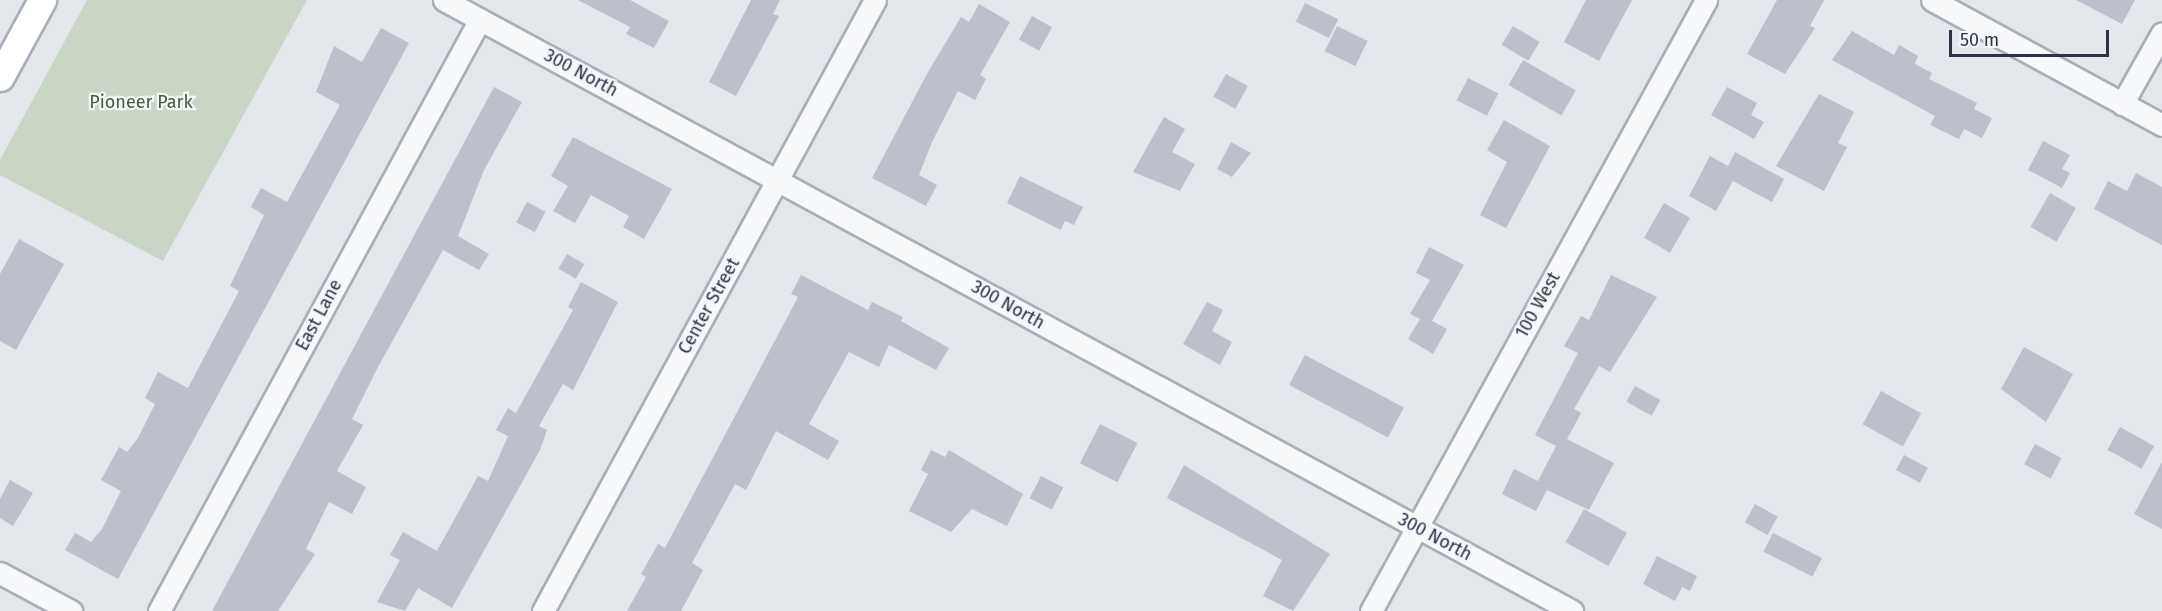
<!DOCTYPE html>
<html>
<head>
<meta charset="utf-8">
<style>
	body { margin:0 }
	#map { position:relative; width:2162px; height:611px; overflow:hidden; background:#e4e7ec; font-family:"Fira Sans",sans-serif }
	div>[style] { position:absolute }
	.green>* { inset:0; background:#c9d6c5 }
	.building>* { inset:0; background:#bbc0ca; transform-origin:0 0 }
	.roads { filter:drop-shadow(2px 0 #a9aeb7) drop-shadow(-2px 0 #a9aeb7) drop-shadow(0 2px #a9aeb7) drop-shadow(0 -2px #a9aeb7) }
	.minor>* { height:21px; margin:-10.5px; padding:0 10.5px; transform-origin:10.5px; border-radius:10.5px; background:#f7f8fa }
	.major>* { height:27px; margin:-13.5px; padding:0 13.5px; transform-origin:13.5px; border-radius:13.5px; background:#fff }
	span { translate:-50% -50%; white-space:nowrap; text-align:center; line-height:1.15; -webkit-text-stroke:4.5px #f4f6f9; paint-order:stroke }
	.street-label { font-size:18px; color:#2b3445 }
	.park-label { font-size:18px; color:#3f6138 }
	.scale { position:absolute; left:1949px; top:30px; width:160px; height:27px; box-sizing:border-box; border:3px solid #2b3445; border-top:0; padding-left:8px; font-size:18px; line-height:21px; white-space:nowrap; color:#2b3445; -webkit-text-stroke:4px #f4f6f9; paint-order:stroke }
</style>
</head>
<body>
<div id="map">
	<div class="green">
		<i style="clip-path:polygon(87px 0,307px 0,163px 261px,0 175px,0 160px)"></i>
	</div>
	<div class="building">
		<i style="clip-path:polygon(578px 0,630px 0,669px 21px,654px 48px,626px 34px,630px 27px)"></i>
		<i style="clip-path:polygon(751px 0,780px 0,773px 14px,779px 16px,736px 96px,709px 82px)"></i>
		<i style="clip-path:polygon(1586px 0,1632px 0,1599px 61px,1564px 42px)"></i>
		<i style="clip-path:polygon(1777px 0,1824px 0,1810px 26px,1815px 28px,1785px 74px,1747px 54px)"></i>
		<i style="clip-path:polygon(2076px 0,2135px 0,2122px 24px)"></i>
		<i style="left:1305px;top:3px;width:37px;height:21px;rotate:26deg"></i>
		<i style="clip-path:polygon(979px 4px,1010px 22px,980px 75px,986px 79px,975px 100px,958px 91px,932px 142px,919px 175px,937px 185px,926px 206px,872px 178px,928px 72px,961px 17px,969px 22px)"></i>
		<i style="left:1032px;top:16px;width:23px;height:27px;rotate:29deg"></i>
		<i style="left:1337px;top:26px;width:34px;height:28px;rotate:26deg"></i>
		<i style="left:1513px;top:26px;width:31px;height:22px;rotate:31deg"></i>
		<i style="clip-path:polygon(381px 28px,409px 43px,118px 579px,65px 550px,75px 533px,91px 542px,102px 529px,121px 491px,101px 480px,119px 447px,127px 452px,138px 438px,155px 404px,145px 398px,158px 372px,188px 388px,239px 291px,230px 286px,264px 215px,251px 207px,261px 188px,287px 202px,340px 105px,316px 92px,334px 46px,362px 62px)"></i>
		<i style="clip-path:polygon(1852px 31px,1894px 55px,1899px 45px,1918px 56px,1915px 64px,1932px 73px,1929px 79px,1977px 103px,1974px 109px,1992px 118px,1982px 138px,1964px 129px,1959px 139px,1930px 125px,1935px 116px,1832px 60px)"></i>
		<i style="left:1523px;top:60px;width:61px;height:29px;rotate:30deg"></i>
		<i style="left:1226px;top:74px;width:25px;height:26px;rotate:29deg"></i>
		<i style="left:1468px;top:78px;width:34px;height:25px;rotate:27deg"></i>
		<i style="clip-path:polygon(494px 87px,522px 102px,484px 170px,458px 236px,489px 254px,479px 270px,443px 250px,378px 367px,352px 419px,363px 425px,337px 471px,366px 487px,352px 514px,329px 502px,306px 549px,315px 554px,278px 611px,212px 611px)"></i>
		<i style="clip-path:polygon(1727px 87px,1757px 103px,1751px 115px,1764px 122px,1754px 139px,1711px 115px)"></i>
		<i style="clip-path:polygon(1819px 94px,1854px 112px,1838px 143px,1847px 147px,1824px 191px,1776px 166px)"></i>
		<i style="clip-path:polygon(1164px 117px,1185px 129px,1172px 152px,1195px 164px,1180px 191px,1133px 172px)"></i>
		<i style="clip-path:polygon(1504px 120px,1550px 146px,1506px 228px,1480px 215px,1507px 162px,1487px 150px)"></i>
		<i style="clip-path:polygon(573px 137px,672px 189px,644px 239px,623px 227px,629px 216px,591px 195px,575px 223px,553px 211px,568px 186px,551px 176px)"></i>
		<i style="clip-path:polygon(2043px 141px,2070px 155px,2062px 169px,2070px 173px,2062px 188px,2028px 170px)"></i>
		<i style="clip-path:polygon(1231px 142px,1251px 153px,1232px 177px,1217px 169px)"></i>
		<i style="clip-path:polygon(1735px 152px,1784px 179px,1772px 202px,1733px 181px,1716px 211px,1689px 196px,1710px 156px,1728px 166px)"></i>
		<i style="clip-path:polygon(2136px 173px,2162px 187px,2162px 245px,2094px 209px,2108px 181px,2127px 191px)"></i>
		<i style="clip-path:polygon(1020px 176px,1083px 207px,1074px 225px,1065px 221px,1061px 230px,1007px 203px)"></i>
		<i style="left:2050px;top:193px;width:30px;height:39px;rotate:30deg"></i>
		<i style="left:527px;top:202px;width:21px;height:23px;rotate:28deg"></i>
		<i style="left:1664px;top:203px;width:30px;height:40px;rotate:30deg"></i>
		<i style="clip-path:polygon(19px 239px,64px 264px,16px 350px,0 341px,0 274px)"></i>
		<i style="clip-path:polygon(1429px 247px,1464px 265px,1432px 321px,1447px 329px,1433px 354px,1408px 339px,1420px 319px,1410px 314px,1430px 280px,1416px 273px)"></i>
		<i style="left:567px;top:254px;width:20px;height:17px;rotate:30deg"></i>
		<i style="clip-path:polygon(801px 275px,868px 310px,872px 302px,903px 317px,901px 321px,949px 348px,936px 370px,889px 345px,879px 367px,849px 352px,809px 424px,839px 441px,828px 460px,776px 431px,746px 490px,735px 484px,692px 563px,703px 570px,681px 611px,627px 611px,646px 577px,641px 574px,658px 544px,665px 548px,798px 297px,791px 294px)"></i>
		<i style="clip-path:polygon(1611px 275px,1657px 297px,1610px 372px,1599px 366px,1574px 409px,1581px 413px,1567px 439px,1614px 463px,1589px 510px,1547px 490px,1536px 511px,1502px 494px,1514px 469px,1538px 481px,1556px 446px,1535px 435px,1578px 353px,1564px 346px,1581px 316px,1589px 320px)"></i>
		<i style="clip-path:polygon(581px 282px,618px 302px,573px 390px,563px 384px,539px 426px,547px 430px,540px 450px,452px 608px,418px 588px,405px 611px,377px 602px,400px 560px,390px 555px,403px 532px,437px 551px,478px 476px,488px 481px,508px 436px,496px 430px,508px 408px,516px 413px,573px 310px,568px 307px)"></i>
		<i style="clip-path:polygon(1207px 302px,1223px 310px,1212px 331px,1232px 342px,1220px 365px,1183px 344px)"></i>
		<i style="clip-path:polygon(2024px 347px,2073px 374px,2046px 422px,2001px 389px)"></i>
		<i style="left:1305px;top:355px;width:112px;height:34px;rotate:28deg"></i>
		<i style="left:1635px;top:386px;width:29px;height:18px;rotate:29deg"></i>
		<i style="left:1881px;top:391px;width:46px;height:38px;rotate:29deg"></i>
		<i style="left:1100px;top:424px;width:42px;height:44px;rotate:27deg"></i>
		<i style="left:2120px;top:427px;width:39px;height:26px;rotate:29deg"></i>
		<i style="left:2035px;top:444px;width:30px;height:23px;rotate:28deg"></i>
		<i style="clip-path:polygon(931px 450px,945px 457px,949px 450px,1023px 494px,1007px 526px,972px 509px,951px 532px,909px 511px,928px 474px,921px 470px)"></i>
		<i style="left:1904px;top:455px;width:27px;height:17px;rotate:28deg"></i>
		<i style="clip-path:polygon(2162px 462px,2162px 529px,2134px 514px)"></i>
		<i style="clip-path:polygon(1184px 465px,1330px 554px,1293px 611px,1263px 596px,1282px 560px,1167px 498px)"></i>
		<i style="left:1041px;top:476px;width:25px;height:25px;rotate:27deg"></i>
		<i style="clip-path:polygon(10px 480px,33px 493px,13px 526px,0 518px,0 499px)"></i>
		<i style="left:1755px;top:504px;width:26px;height:21px;rotate:29deg"></i>
		<i style="left:1584px;top:509px;width:49px;height:38px;rotate:29deg"></i>
		<i style="left:1773px;top:533px;width:55px;height:21px;rotate:27deg"></i>
		<i style="clip-path:polygon(1657px 556px,1697px 576px,1690px 591px,1682px 587px,1675px 601px,1643px 584px)"></i>
	</div>
	<div class="roads">
		<div class="minor">
			<i style="left:444px;top:0;width:1283px;rotate:28.44deg"></i>
			<i style="left:1932px;top:0;width:262px;rotate:28.5deg"></i>
			<i style="left:2122px;top:104px;width:81px;rotate:-60.6deg"></i>
			<i style="left:0;top:573px;width:81px;rotate:28.2deg"></i>
			<i style="left:159px;top:611px;width:673px;rotate:-61.53deg"></i>
			<i style="left:543px;top:611px;width:695px;rotate:-61.48deg"></i>
			<i style="left:1371px;top:611px;width:697px;rotate:-61.26deg"></i>
		</div>
		<div class="major">
			<i style="left:0;top:77px;width:88px;rotate:-61.4deg"></i>
		</div>
	</div>
	<div class="street-label">
		<span style="left:581px;top:73px;rotate:28deg">300 North</span>
		<span style="left:1008px;top:305px;rotate:29deg">300 North</span>
		<span style="left:1538px;top:305px;rotate:-61deg">100 West</span>
		<span style="left:709px;top:306px;rotate:-61deg">Center Street</span>
		<span style="left:319px;top:315px;rotate:-62deg">East Lane</span>
		<span style="left:1435px;top:537px;rotate:28deg">300 North</span>
	</div>
	<div class="park-label">
		<span style="left:141px;top:102px">Pioneer Park</span>
	</div>
	<div class="scale">50 m</div>
</div>
</body>
</html>
